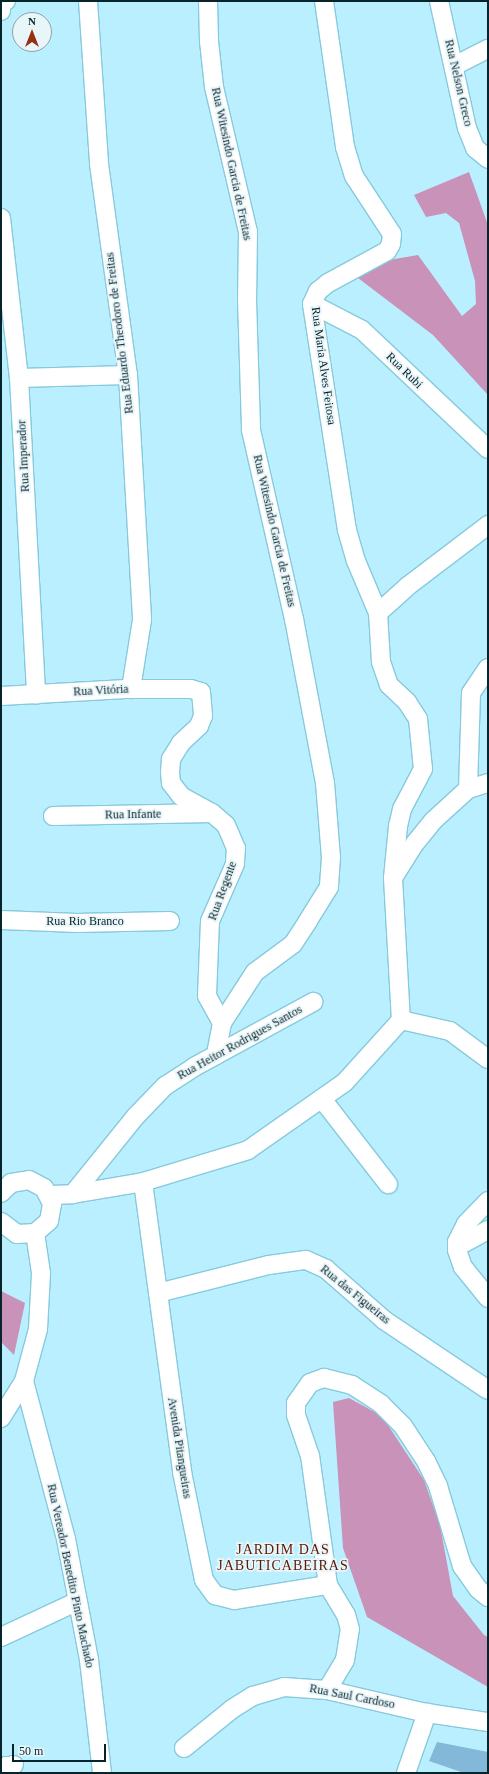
<!DOCTYPE html>
<html>
<head>
<meta charset="utf-8">
<style>
	body { margin:0 }
	#map { position:relative; width:489px; height:1774px; overflow:hidden; background:#baefff; font-family:Georgia,serif }
	div>[style] { position:absolute }
	.forest>* { inset:0; background:#c892b9 }
	.building>* { inset:0; background:#84b8d9 }
	.roads { filter:drop-shadow(1px 0 #86cadc) drop-shadow(-1px 0 #86cadc) drop-shadow(0 1px #86cadc) drop-shadow(0 -1px #86cadc) }
	.minor>* { height:18px; margin:-9px; padding:0 9px; transform-origin:9px; border-radius:9px; background:#fff }
	span { translate:-50% -50%; white-space:nowrap; text-align:center; line-height:1.15; -webkit-text-stroke:3.5px #e8f5f9; paint-order:stroke }
	.street-label { font-size:12px; color:#07242b }
	.quarter-label { font-size:14px; color:#5a1904; letter-spacing:1px }
	.frame { position:absolute; inset:0; border:2px solid #07242b; pointer-events:none }
	.north { position:absolute; left:12px; top:12px; width:40px; height:40px; box-sizing:border-box; background:#e8f5f9; border:1px solid #8ea1a7; border-radius:50%; rotate:0deg; font-size:11px; font-weight:700; line-height:16px; text-align:center; color:#07242b }
	.north::after { content:''; display:block; margin:auto; width:14px; height:18px; background:#97300e; clip-path:polygon(50% 0,100% 100%,50% 72%,0 100%) }
	.scale { position:absolute; left:12px; top:1744px; width:94px; height:18px; box-sizing:border-box; border:2px solid #07242b; border-top:0; padding-left:5px; font-size:12px; line-height:14px; white-space:nowrap; color:#07242b; -webkit-text-stroke:3px #e8f5f9; paint-order:stroke }
</style>
</head>
<body>
<div id="map">
	<div class="forest">
		<i style="clip-path:polygon(469px 172px,488px 225px,488px 395px,433px 335px,358px 278px,389px 260px,418px 255px,462px 316px,476px 304px,475px 281px,459px 223px,446px 213px,426px 217px,414px 195px)"></i>
		<i style="clip-path:polygon(1px 1291px,25px 1303px,14px 1355px,1px 1342px)"></i>
		<i style="clip-path:polygon(349px 1398px,382px 1416px,424px 1480px,440px 1525px,453px 1596px,484px 1635px,488px 1637px,488px 1687px,367px 1617px,343px 1548px,333px 1402px)"></i>
	</div>
	<div class="building">
		<i style="clip-path:polygon(437px 1742px,488px 1752px,488px 1773px,464px 1773px,429px 1761px)"></i>
	</div>
	<div class="roads">
		<div class="minor">
			<i style="left:88px;top:1px;width:163px;rotate:86.1deg"></i>
			<i style="left:99px;top:164px;width:213px;rotate:82.2deg"></i>
			<i style="left:128px;top:375px;width:245px;rotate:86.7deg"></i>
			<i style="left:142px;top:620px;width:70px;rotate:99.1deg"></i>
			<i style="left:208px;top:1px;width:40px;rotate:88.6deg"></i>
			<i style="left:209px;top:41px;width:46px;rotate:83.8deg"></i>
			<i style="left:214px;top:87px;width:149px;rotate:76.8deg"></i>
			<i style="left:248px;top:232px;width:68px;rotate:90.8deg"></i>
			<i style="left:247px;top:300px;width:130px;rotate:88.2deg"></i>
			<i style="left:251px;top:430px;width:194px;rotate:77.2deg"></i>
			<i style="left:294px;top:619px;width:167px;rotate:79.3deg"></i>
			<i style="left:325px;top:783px;width:74px;rotate:85.4deg"></i>
			<i style="left:331px;top:857px;width:30px;rotate:94deg"></i>
			<i style="left:329px;top:887px;width:40px;rotate:122deg"></i>
			<i style="left:308px;top:921px;width:27px;rotate:123deg"></i>
			<i style="left:293px;top:944px;width:47px;rotate:143.6deg"></i>
			<i style="left:255px;top:972px;width:61px;rotate:122.9deg"></i>
			<i style="left:324px;top:1px;width:148px;rotate:81.8deg"></i>
			<i style="left:345px;top:147px;width:30px;rotate:73deg"></i>
			<i style="left:354px;top:176px;width:69px;rotate:56.8deg"></i>
			<i style="left:392px;top:234px;width:10px;rotate:96deg"></i>
			<i style="left:391px;top:244px;width:8px;rotate:120deg"></i>
			<i style="left:387px;top:251px;width:67px;rotate:151.5deg"></i>
			<i style="left:328px;top:283px;width:13px;rotate:141deg"></i>
			<i style="left:318px;top:291px;width:14px;rotate:115deg"></i>
			<i style="left:312px;top:304px;width:229px;rotate:81.2deg"></i>
			<i style="left:347px;top:530px;width:32px;rotate:74deg"></i>
			<i style="left:356px;top:561px;width:56px;rotate:67.1deg"></i>
			<i style="left:378px;top:613px;width:49px;rotate:86.5deg"></i>
			<i style="left:381px;top:662px;width:24px;rotate:71deg"></i>
			<i style="left:389px;top:685px;width:25px;rotate:43deg"></i>
			<i style="left:407px;top:702px;width:20px;rotate:57deg"></i>
			<i style="left:418px;top:719px;width:50px;rotate:84.3deg"></i>
			<i style="left:423px;top:769px;width:45px;rotate:117.7deg"></i>
			<i style="left:402px;top:809px;width:17px;rotate:103deg"></i>
			<i style="left:398px;top:826px;width:52px;rotate:95.5deg"></i>
			<i style="left:439px;top:1px;width:130px;rotate:77.6deg"></i>
			<i style="left:467px;top:128px;width:22px;rotate:68deg"></i>
			<i style="left:475px;top:148px;width:17px;rotate:40deg"></i>
			<i style="left:1px;top:11px;width:9px;rotate:-90deg"></i>
			<i style="left:1px;top:2px;width:5px;rotate:-11deg"></i>
			<i style="left:454px;top:66px;width:38px;rotate:-27deg"></i>
			<i style="left:1px;top:218px;width:161px;rotate:83.6deg"></i>
			<i style="left:19px;top:378px;width:317px;rotate:86.9deg"></i>
			<i style="left:312px;top:304px;width:56px;rotate:27.5deg"></i>
			<i style="left:362px;top:330px;width:173px;rotate:43.4deg"></i>
			<i style="left:19px;top:378px;width:109px;rotate:-1.6deg"></i>
			<i style="left:378px;top:613px;width:40px;rotate:-42deg"></i>
			<i style="left:408px;top:586px;width:101px;rotate:-37.3deg"></i>
			<i style="left:1px;top:696px;width:125px;rotate:-3.2deg"></i>
			<i style="left:126px;top:689px;width:65px"></i>
			<i style="left:191px;top:689px;width:10px;rotate:17deg"></i>
			<i style="left:201px;top:692px;width:24px;rotate:85deg"></i>
			<i style="left:203px;top:716px;width:11px;rotate:112deg"></i>
			<i style="left:199px;top:726px;width:25px;rotate:137deg"></i>
			<i style="left:181px;top:743px;width:19px;rotate:122deg"></i>
			<i style="left:171px;top:759px;width:13px;rotate:94deg"></i>
			<i style="left:170px;top:772px;width:11px;rotate:85deg"></i>
			<i style="left:171px;top:783px;width:16px;rotate:52deg"></i>
			<i style="left:181px;top:796px;width:35px;rotate:29deg"></i>
			<i style="left:212px;top:813px;width:18px;rotate:41deg"></i>
			<i style="left:226px;top:825px;width:25px;rotate:67deg"></i>
			<i style="left:236px;top:848px;width:16px;rotate:94deg"></i>
			<i style="left:235px;top:864px;width:62px;rotate:113.7deg"></i>
			<i style="left:210px;top:921px;width:75px;rotate:92.3deg"></i>
			<i style="left:207px;top:996px;width:31px;rotate:61deg"></i>
			<i style="left:222px;top:1023px;width:33px;rotate:101deg"></i>
			<i style="left:488px;top:783px;width:21px;rotate:163deg"></i>
			<i style="left:468px;top:789px;width:47px;rotate:137.6deg"></i>
			<i style="left:433px;top:821px;width:28px;rotate:129deg"></i>
			<i style="left:415px;top:843px;width:41px;rotate:122.2deg"></i>
			<i style="left:393px;top:878px;width:142px;rotate:86.8deg"></i>
			<i style="left:401px;top:1020px;width:50px;rotate:12.7deg"></i>
			<i style="left:450px;top:1031px;width:47px;rotate:36.4deg"></i>
			<i style="left:468px;top:789px;width:96px;rotate:-88.2deg"></i>
			<i style="left:471px;top:693px;width:30px;rotate:-56deg"></i>
			<i style="left:53px;top:816px;width:159px;rotate:-1.1deg"></i>
			<i style="left:1px;top:920px;width:76px;rotate:2.3deg"></i>
			<i style="left:77px;top:923px;width:93px;rotate:-1.2deg"></i>
			<i style="left:322px;top:1099px;width:108px;rotate:52.2deg"></i>
			<i style="left:143px;top:1182px;width:293px;rotate:82.3deg"></i>
			<i style="left:182px;top:1472px;width:110px;rotate:78.5deg"></i>
			<i style="left:204px;top:1580px;width:19px;rotate:54deg"></i>
			<i style="left:215px;top:1595px;width:20px;rotate:15deg"></i>
			<i style="left:234px;top:1600px;width:95px;rotate:-9.1deg"></i>
			<i style="left:1px;top:1193px;width:14px;rotate:-45deg"></i>
			<i style="left:11px;top:1183px;width:18px;rotate:-9deg"></i>
			<i style="left:29px;top:1180px;width:17px;rotate:28deg"></i>
			<i style="left:44px;top:1188px;width:18px;rotate:63deg"></i>
			<i style="left:52px;top:1204px;width:17px;rotate:100deg"></i>
			<i style="left:49px;top:1221px;width:18px;rotate:139deg"></i>
			<i style="left:35px;top:1233px;width:18px;rotate:177deg"></i>
			<i style="left:17px;top:1234px;width:20px;rotate:-143deg"></i>
			<i style="left:73px;top:1194px;width:100px;rotate:-51.1deg"></i>
			<i style="left:136px;top:1116px;width:42px;rotate:-46deg"></i>
			<i style="left:165px;top:1086px;width:35px;rotate:-33deg"></i>
			<i style="left:194px;top:1067px;width:136px;rotate:-28.6deg"></i>
			<i style="left:50px;top:1195px;width:23px;rotate:-2deg"></i>
			<i style="left:73px;top:1194px;width:71px;rotate:-9.7deg"></i>
			<i style="left:143px;top:1182px;width:110px;rotate:-16.9deg"></i>
			<i style="left:248px;top:1150px;width:118px;rotate:-35deg"></i>
			<i style="left:345px;top:1082px;width:84px;rotate:-47.9deg"></i>
			<i style="left:488px;top:1201px;width:32px;rotate:134deg"></i>
			<i style="left:466px;top:1224px;width:20px;rotate:117deg"></i>
			<i style="left:457px;top:1242px;width:8px;rotate:90deg"></i>
			<i style="left:457px;top:1250px;width:18px;rotate:71deg"></i>
			<i style="left:463px;top:1267px;width:40px;rotate:51deg"></i>
			<i style="left:457px;top:1247px;width:35px;rotate:-29deg"></i>
			<i style="left:158px;top:1293px;width:114px;rotate:-14.2deg"></i>
			<i style="left:269px;top:1265px;width:37px;rotate:-8deg"></i>
			<i style="left:306px;top:1260px;width:22px;rotate:24deg"></i>
			<i style="left:326px;top:1269px;width:77px;rotate:41.3deg"></i>
			<i style="left:384px;top:1320px;width:125px;rotate:33.9deg"></i>
			<i style="left:24px;top:1381px;width:163px;rotate:75.1deg"></i>
			<i style="left:66px;top:1539px;width:123px;rotate:79.2deg"></i>
			<i style="left:89px;top:1660px;width:114px;rotate:83.4deg"></i>
			<i style="left:1px;top:1418px;width:44px;rotate:-58.1deg"></i>
			<i style="left:24px;top:1381px;width:54px;rotate:-74.9deg"></i>
			<i style="left:38px;top:1329px;width:56px;rotate:-86.9deg"></i>
			<i style="left:41px;top:1273px;width:40px;rotate:-98.5deg"></i>
			<i style="left:1px;top:1637px;width:83px;rotate:-25deg"></i>
			<i style="left:327px;top:1690px;width:35px;rotate:-59deg"></i>
			<i style="left:345px;top:1660px;width:31px;rotate:-81deg"></i>
			<i style="left:350px;top:1629px;width:15px;rotate:-106deg"></i>
			<i style="left:346px;top:1615px;width:35px;rotate:-121deg"></i>
			<i style="left:328px;top:1585px;width:130px;rotate:-97.9deg"></i>
			<i style="left:310px;top:1456px;width:43px;rotate:-108.9deg"></i>
			<i style="left:296px;top:1415px;width:12px;rotate:-90deg"></i>
			<i style="left:296px;top:1403px;width:24px;rotate:-55deg"></i>
			<i style="left:310px;top:1383px;width:15px;rotate:-20deg"></i>
			<i style="left:324px;top:1378px;width:29px;rotate:14deg"></i>
			<i style="left:352px;top:1385px;width:35px;rotate:33deg"></i>
			<i style="left:381px;top:1404px;width:31px;rotate:45deg"></i>
			<i style="left:403px;top:1426px;width:42px;rotate:56.7deg"></i>
			<i style="left:426px;top:1461px;width:28px;rotate:64deg"></i>
			<i style="left:438px;top:1486px;width:84px;rotate:73.3deg"></i>
			<i style="left:462px;top:1566px;width:28px;rotate:55deg"></i>
			<i style="left:478px;top:1589px;width:13px;rotate:39deg"></i>
			<i style="left:184px;top:1748px;width:62px;rotate:-39.1deg"></i>
			<i style="left:232px;top:1709px;width:25px;rotate:-32deg"></i>
			<i style="left:253px;top:1696px;width:32px;rotate:-16deg"></i>
			<i style="left:284px;top:1687px;width:43px;rotate:4deg"></i>
			<i style="left:327px;top:1690px;width:103px;rotate:13deg"></i>
			<i style="left:427px;top:1713px;width:62px;rotate:8.4deg"></i>
			<i style="left:1px;top:1767px;width:13px;rotate:-9deg"></i>
			<i style="left:406px;top:1773px;width:64px;rotate:-70.7deg"></i>
		</div>
	</div>
	<div class="street-label">
		<span style="left:458px;top:83px;rotate:77deg">Rua Nelson Greco</span>
		<span style="left:231px;top:164px;rotate:78deg">Rua Witesindo Garcia de Freitas</span>
		<span style="left:120px;top:333px;rotate:-97deg">Rua Eduardo Theodoro de Freitas</span>
		<span style="left:323px;top:366px;rotate:82deg">Rua Maria Alves Feitosa</span>
		<span style="left:404px;top:371px;rotate:44deg">Rua Rubi</span>
		<span style="left:24px;top:456px;rotate:-93deg">Rua Imperador</span>
		<span style="left:274px;top:531px;rotate:77deg">Rua Witesindo Garcia de Freitas</span>
		<span style="left:101px;top:691px;rotate:-3deg">Rua Vitória</span>
		<span style="left:133px;top:815px;rotate:-1deg">Rua Infante</span>
		<span style="left:223px;top:891px;rotate:-70deg">Rua Regente</span>
		<span style="left:85px;top:922px">Rua Rio Branco</span>
		<span style="left:240px;top:1043px;rotate:-29deg">Rua Heitor Rodrigues Santos</span>
		<span style="left:355px;top:1295px;rotate:39deg">Rua das Figueiras</span>
		<span style="left:179px;top:1448px;rotate:81deg">Avenida Pitangueiras</span>
		<span style="left:70px;top:1576px;rotate:78deg">Rua Vereador Benedito Pinto Machado</span>
		<span style="left:352px;top:1697px;rotate:11deg">Rua Saul Cardoso</span>
	</div>
	<div class="quarter-label">
		<span style="left:283px;top:1558px">JARDIM DAS<br>JABUTICABEIRAS</span>
	</div>
	<div class="frame"></div>
	<div class="north">N</div>
	<div class="scale">50 m</div>
</div>
</body>
</html>
